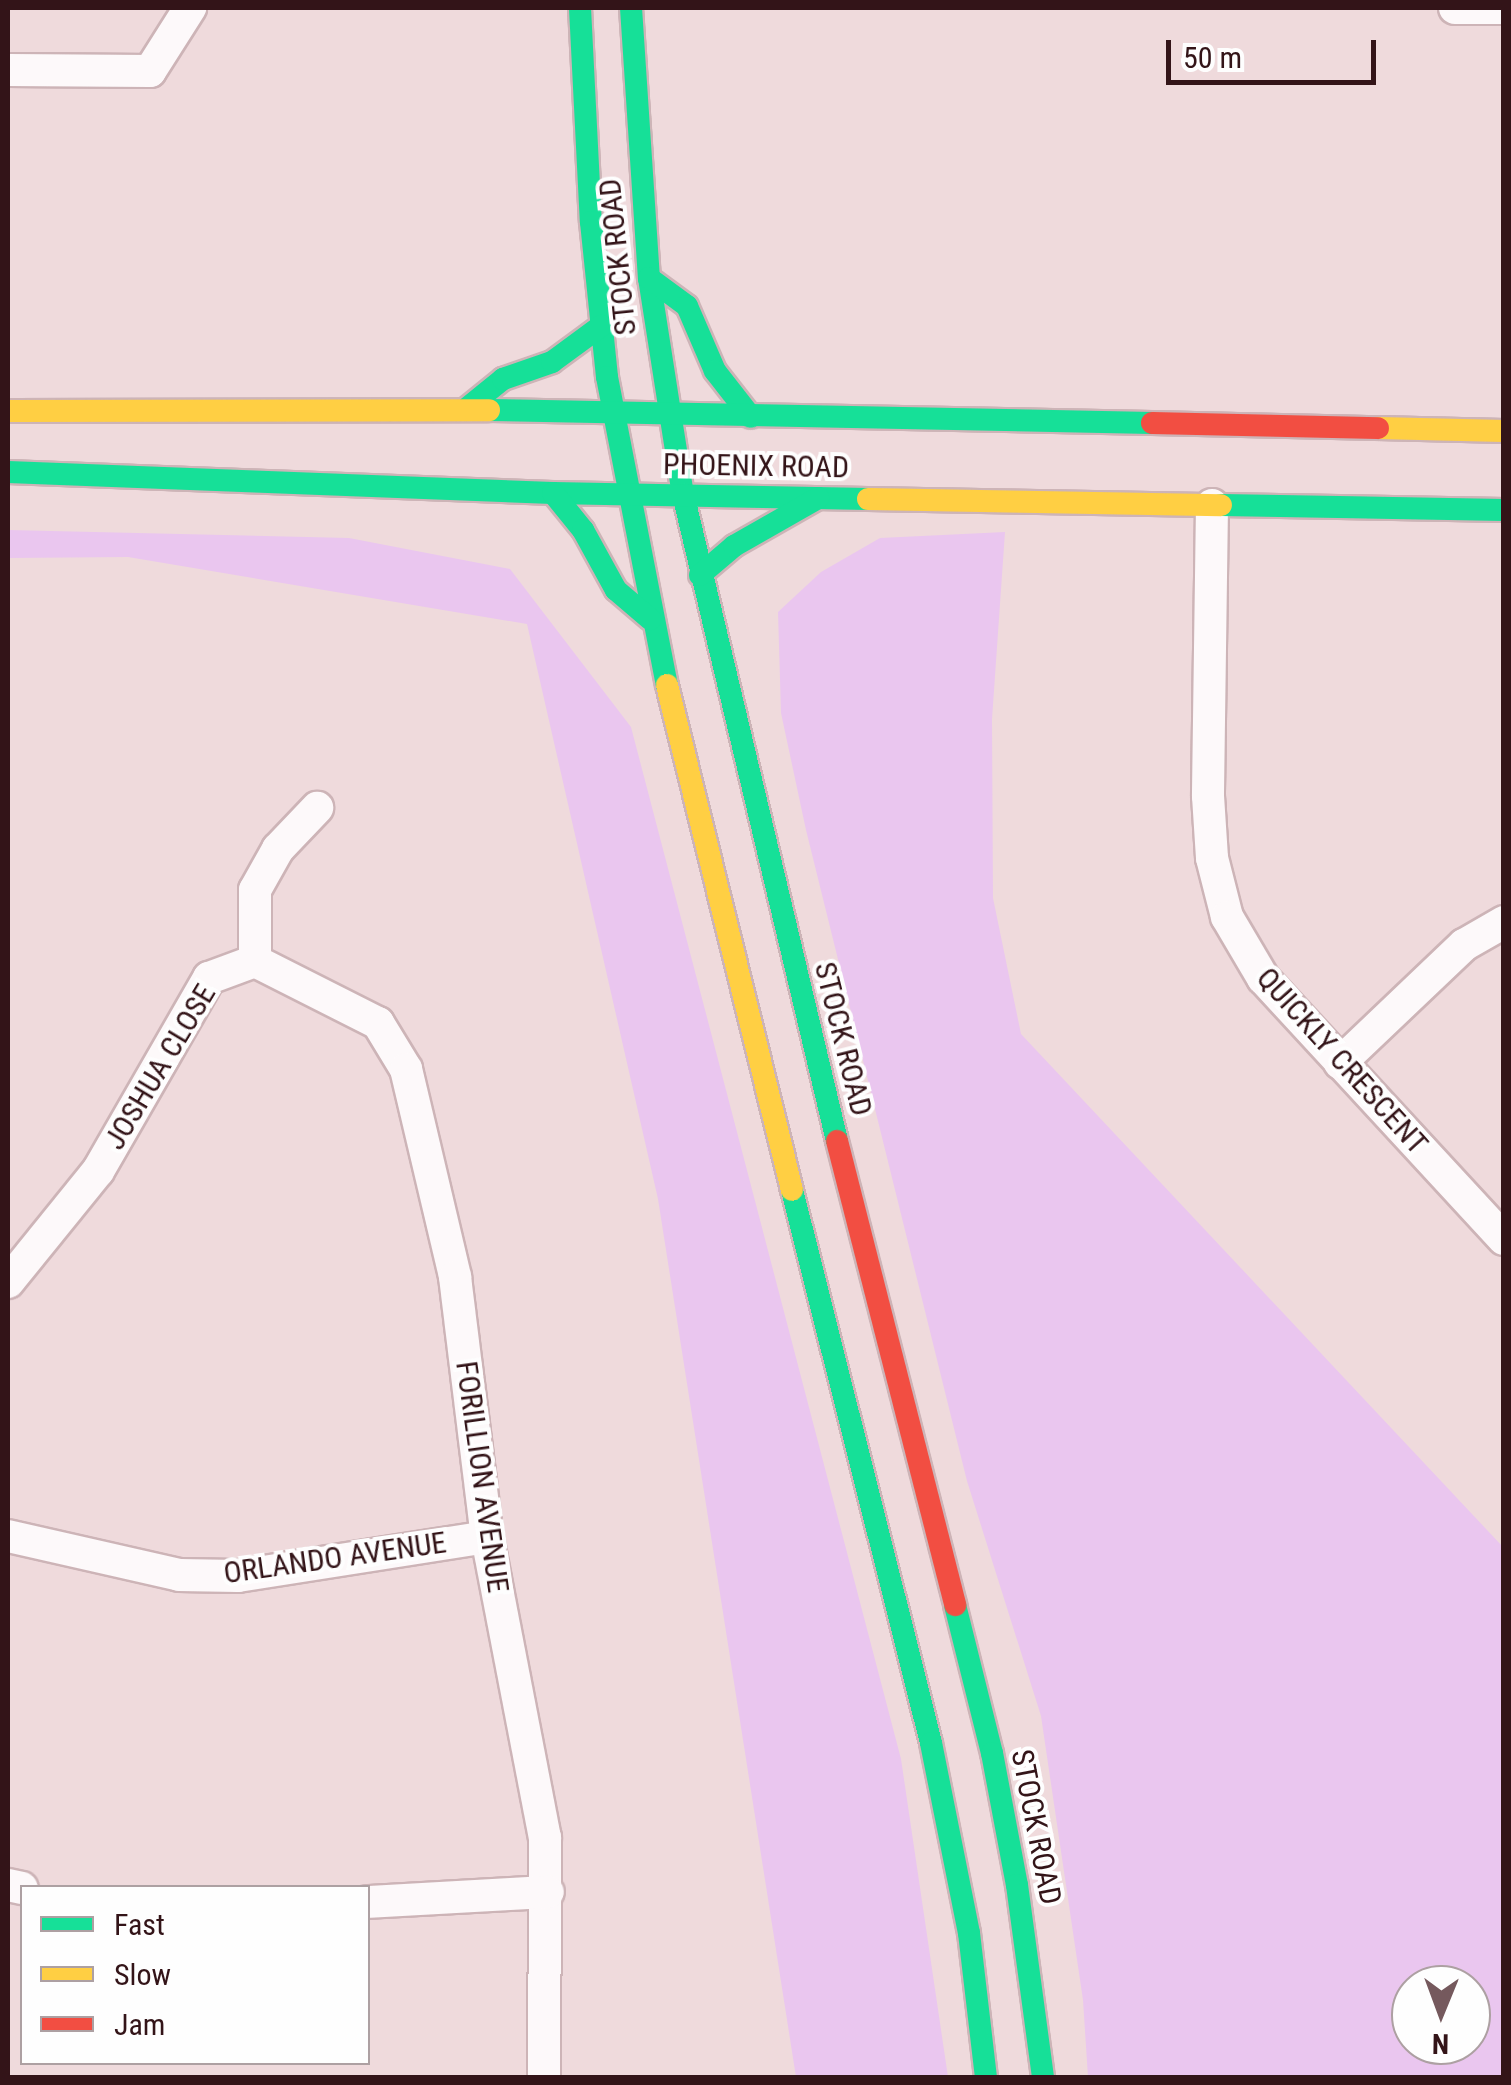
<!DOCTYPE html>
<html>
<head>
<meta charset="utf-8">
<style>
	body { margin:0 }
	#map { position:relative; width:1511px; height:2085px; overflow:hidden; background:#efdadc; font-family:"Roboto Condensed",sans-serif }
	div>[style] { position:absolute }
	.green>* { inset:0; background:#eac6ef }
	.roads { filter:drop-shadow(2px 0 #cdb4b7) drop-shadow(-2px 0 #cdb4b7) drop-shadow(0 2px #cdb4b7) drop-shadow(0 -2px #cdb4b7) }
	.street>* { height:32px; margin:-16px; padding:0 16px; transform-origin:16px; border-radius:16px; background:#fdf9fa }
	.fast>* { height:22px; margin:-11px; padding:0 11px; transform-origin:11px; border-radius:11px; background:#16e098 }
	.slow>* { height:22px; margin:-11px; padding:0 11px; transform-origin:11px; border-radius:11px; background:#ffcf43 }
	.jam>* { height:22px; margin:-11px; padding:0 11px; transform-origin:11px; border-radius:11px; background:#f24e42 }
	span { translate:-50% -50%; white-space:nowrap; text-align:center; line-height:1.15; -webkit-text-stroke:8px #fefefe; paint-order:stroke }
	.street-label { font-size:30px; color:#331418 }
	.frame { position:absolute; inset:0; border:10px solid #331418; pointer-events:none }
	.legend { position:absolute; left:20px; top:1885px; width:350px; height:180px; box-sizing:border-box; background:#fefefe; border:2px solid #ada0a2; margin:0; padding:12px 18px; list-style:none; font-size:30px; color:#331418 }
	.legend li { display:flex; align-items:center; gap:20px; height:50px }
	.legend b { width:50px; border:2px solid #ada0a2 }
	.north { position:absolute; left:1391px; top:1965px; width:100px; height:100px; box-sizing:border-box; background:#fefefe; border:2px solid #ada0a2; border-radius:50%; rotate:181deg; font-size:28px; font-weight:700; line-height:40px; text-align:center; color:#331418 }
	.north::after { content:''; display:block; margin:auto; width:35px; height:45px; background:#75595d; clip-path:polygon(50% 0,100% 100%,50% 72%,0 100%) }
	.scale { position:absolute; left:1166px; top:40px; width:210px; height:45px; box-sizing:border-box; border:5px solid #331418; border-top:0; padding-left:12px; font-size:30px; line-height:35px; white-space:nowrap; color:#331418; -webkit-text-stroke:8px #fefefe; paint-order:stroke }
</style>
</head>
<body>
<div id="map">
	<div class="green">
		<i style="clip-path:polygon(8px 530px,349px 538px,510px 569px,631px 727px,901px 1759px,948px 2077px,796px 2077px,658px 1199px,527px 624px,128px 557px,8px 558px)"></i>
		<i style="clip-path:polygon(evenodd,1005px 532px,992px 719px,993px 898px,1021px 1034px,1503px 1547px,1503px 2077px,1088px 2077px,1083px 2000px,1041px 1716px,967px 1481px,806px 830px,781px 713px,778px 612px,821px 572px,880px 538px,1005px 532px,1411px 1985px,1471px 1985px,1471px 2045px,1411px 2045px,1411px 1985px)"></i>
	</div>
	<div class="roads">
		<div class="street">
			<i style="left:1455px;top:8px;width:49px"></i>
			<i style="left:8px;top:70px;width:142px;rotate:0.4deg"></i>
			<i style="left:150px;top:71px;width:75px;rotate:-57.6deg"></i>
			<i style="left:1212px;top:505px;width:291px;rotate:90.8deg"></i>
			<i style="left:1208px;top:796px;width:62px;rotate:86.3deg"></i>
			<i style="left:1212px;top:858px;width:61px;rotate:75.7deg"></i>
			<i style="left:1227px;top:917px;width:71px;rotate:59.5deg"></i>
			<i style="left:1263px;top:978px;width:355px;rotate:47.3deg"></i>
			<i style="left:255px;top:961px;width:138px;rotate:26.8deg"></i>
			<i style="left:378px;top:1023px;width:54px;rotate:58.7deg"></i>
			<i style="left:406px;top:1069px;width:214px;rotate:76.7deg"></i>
			<i style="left:455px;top:1277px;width:262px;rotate:83deg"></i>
			<i style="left:487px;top:1537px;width:306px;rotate:79.1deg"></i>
			<i style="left:545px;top:1837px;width:241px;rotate:90.2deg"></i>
			<i style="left:255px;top:961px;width:71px;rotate:-90deg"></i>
			<i style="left:255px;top:890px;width:47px;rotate:-60.7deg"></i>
			<i style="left:278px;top:849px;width:57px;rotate:-46.4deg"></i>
			<i style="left:1340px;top:1063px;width:171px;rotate:-43.6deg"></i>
			<i style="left:1464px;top:945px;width:46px;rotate:-29.9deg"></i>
			<i style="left:8px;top:1282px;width:143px;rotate:-51deg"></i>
			<i style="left:98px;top:1171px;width:223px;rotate:-60.1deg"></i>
			<i style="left:209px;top:978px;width:49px;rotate:-20.3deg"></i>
			<i style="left:8px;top:1536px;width:175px;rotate:12.8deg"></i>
			<i style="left:179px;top:1575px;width:59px;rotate:1deg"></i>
			<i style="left:238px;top:1576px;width:252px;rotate:-8.9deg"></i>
			<i style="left:8px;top:1885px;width:14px;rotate:12deg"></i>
			<i style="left:368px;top:1902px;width:180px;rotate:-3.2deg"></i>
		</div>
		<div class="fast">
			<i style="left:580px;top:8px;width:214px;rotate:87.1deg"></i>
			<i style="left:591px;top:222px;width:156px;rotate:84.1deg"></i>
			<i style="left:607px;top:377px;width:314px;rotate:79deg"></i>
			<i style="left:631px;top:8px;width:271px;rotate:86.2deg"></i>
			<i style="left:649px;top:278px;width:219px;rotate:81.1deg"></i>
			<i style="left:683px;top:494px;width:665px;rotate:76.61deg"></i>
			<i style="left:649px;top:278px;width:47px;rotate:36.4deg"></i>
			<i style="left:687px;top:306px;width:71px;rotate:66.7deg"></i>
			<i style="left:715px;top:371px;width:58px;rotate:52deg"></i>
			<i style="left:466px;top:409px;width:48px;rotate:-39deg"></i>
			<i style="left:503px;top:379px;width:52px;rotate:-19.1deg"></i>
			<i style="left:552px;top:362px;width:61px;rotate:-36.3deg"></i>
			<i style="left:489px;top:410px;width:663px;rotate:1.12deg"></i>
			<i style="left:8px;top:472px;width:545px;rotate:2.21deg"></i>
			<i style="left:553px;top:493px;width:315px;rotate:1.1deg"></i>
			<i style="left:553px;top:493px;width:48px;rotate:51deg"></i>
			<i style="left:583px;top:530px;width:68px;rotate:61.2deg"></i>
			<i style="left:616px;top:590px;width:45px;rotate:40.5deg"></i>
			<i style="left:1221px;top:505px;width:283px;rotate:1deg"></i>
			<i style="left:700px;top:575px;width:45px;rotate:-40.5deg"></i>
			<i style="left:734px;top:546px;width:97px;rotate:-29.7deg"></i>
			<i style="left:792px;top:1190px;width:570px;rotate:75.89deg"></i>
			<i style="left:931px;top:1743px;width:194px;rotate:78.7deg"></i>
			<i style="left:969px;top:1933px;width:146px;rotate:83.3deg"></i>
			<i style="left:955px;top:1605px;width:153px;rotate:76deg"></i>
			<i style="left:992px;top:1753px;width:134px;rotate:79.3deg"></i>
			<i style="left:1017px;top:1885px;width:195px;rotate:82.3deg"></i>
		</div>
		<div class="slow">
			<i style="left:8px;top:411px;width:481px;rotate:-0.1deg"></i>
			<i style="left:1378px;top:428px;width:126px;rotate:1.4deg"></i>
			<i style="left:868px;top:499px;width:353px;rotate:1deg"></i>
			<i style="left:667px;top:685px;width:520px;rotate:76.1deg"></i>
		</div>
		<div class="jam">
			<i style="left:1152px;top:423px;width:226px;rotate:1.3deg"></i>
			<i style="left:837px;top:1141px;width:479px;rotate:75.7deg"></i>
		</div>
	</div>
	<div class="street-label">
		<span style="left:618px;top:257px;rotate:-96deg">STOCK ROAD</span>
		<span style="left:756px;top:466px;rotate:1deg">PHOENIX ROAD</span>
		<span style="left:843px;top:1039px;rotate:76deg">STOCK ROAD</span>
		<span style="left:1342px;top:1061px;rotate:48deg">QUICKLY CRESCENT</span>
		<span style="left:160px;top:1067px;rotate:-59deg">JOSHUA CLOSE</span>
		<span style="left:482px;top:1477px;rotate:82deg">FORILLION AVENUE</span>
		<span style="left:335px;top:1558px;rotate:-8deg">ORLANDO AVENUE</span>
		<span style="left:1036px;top:1827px;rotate:79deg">STOCK ROAD</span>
	</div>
	<div class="frame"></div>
	<ul class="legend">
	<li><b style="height:12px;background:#16e098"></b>Fast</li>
	<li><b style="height:12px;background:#ffcf43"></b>Slow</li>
	<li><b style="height:12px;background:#f24e42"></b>Jam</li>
	</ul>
	<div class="north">N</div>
	<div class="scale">50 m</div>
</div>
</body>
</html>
